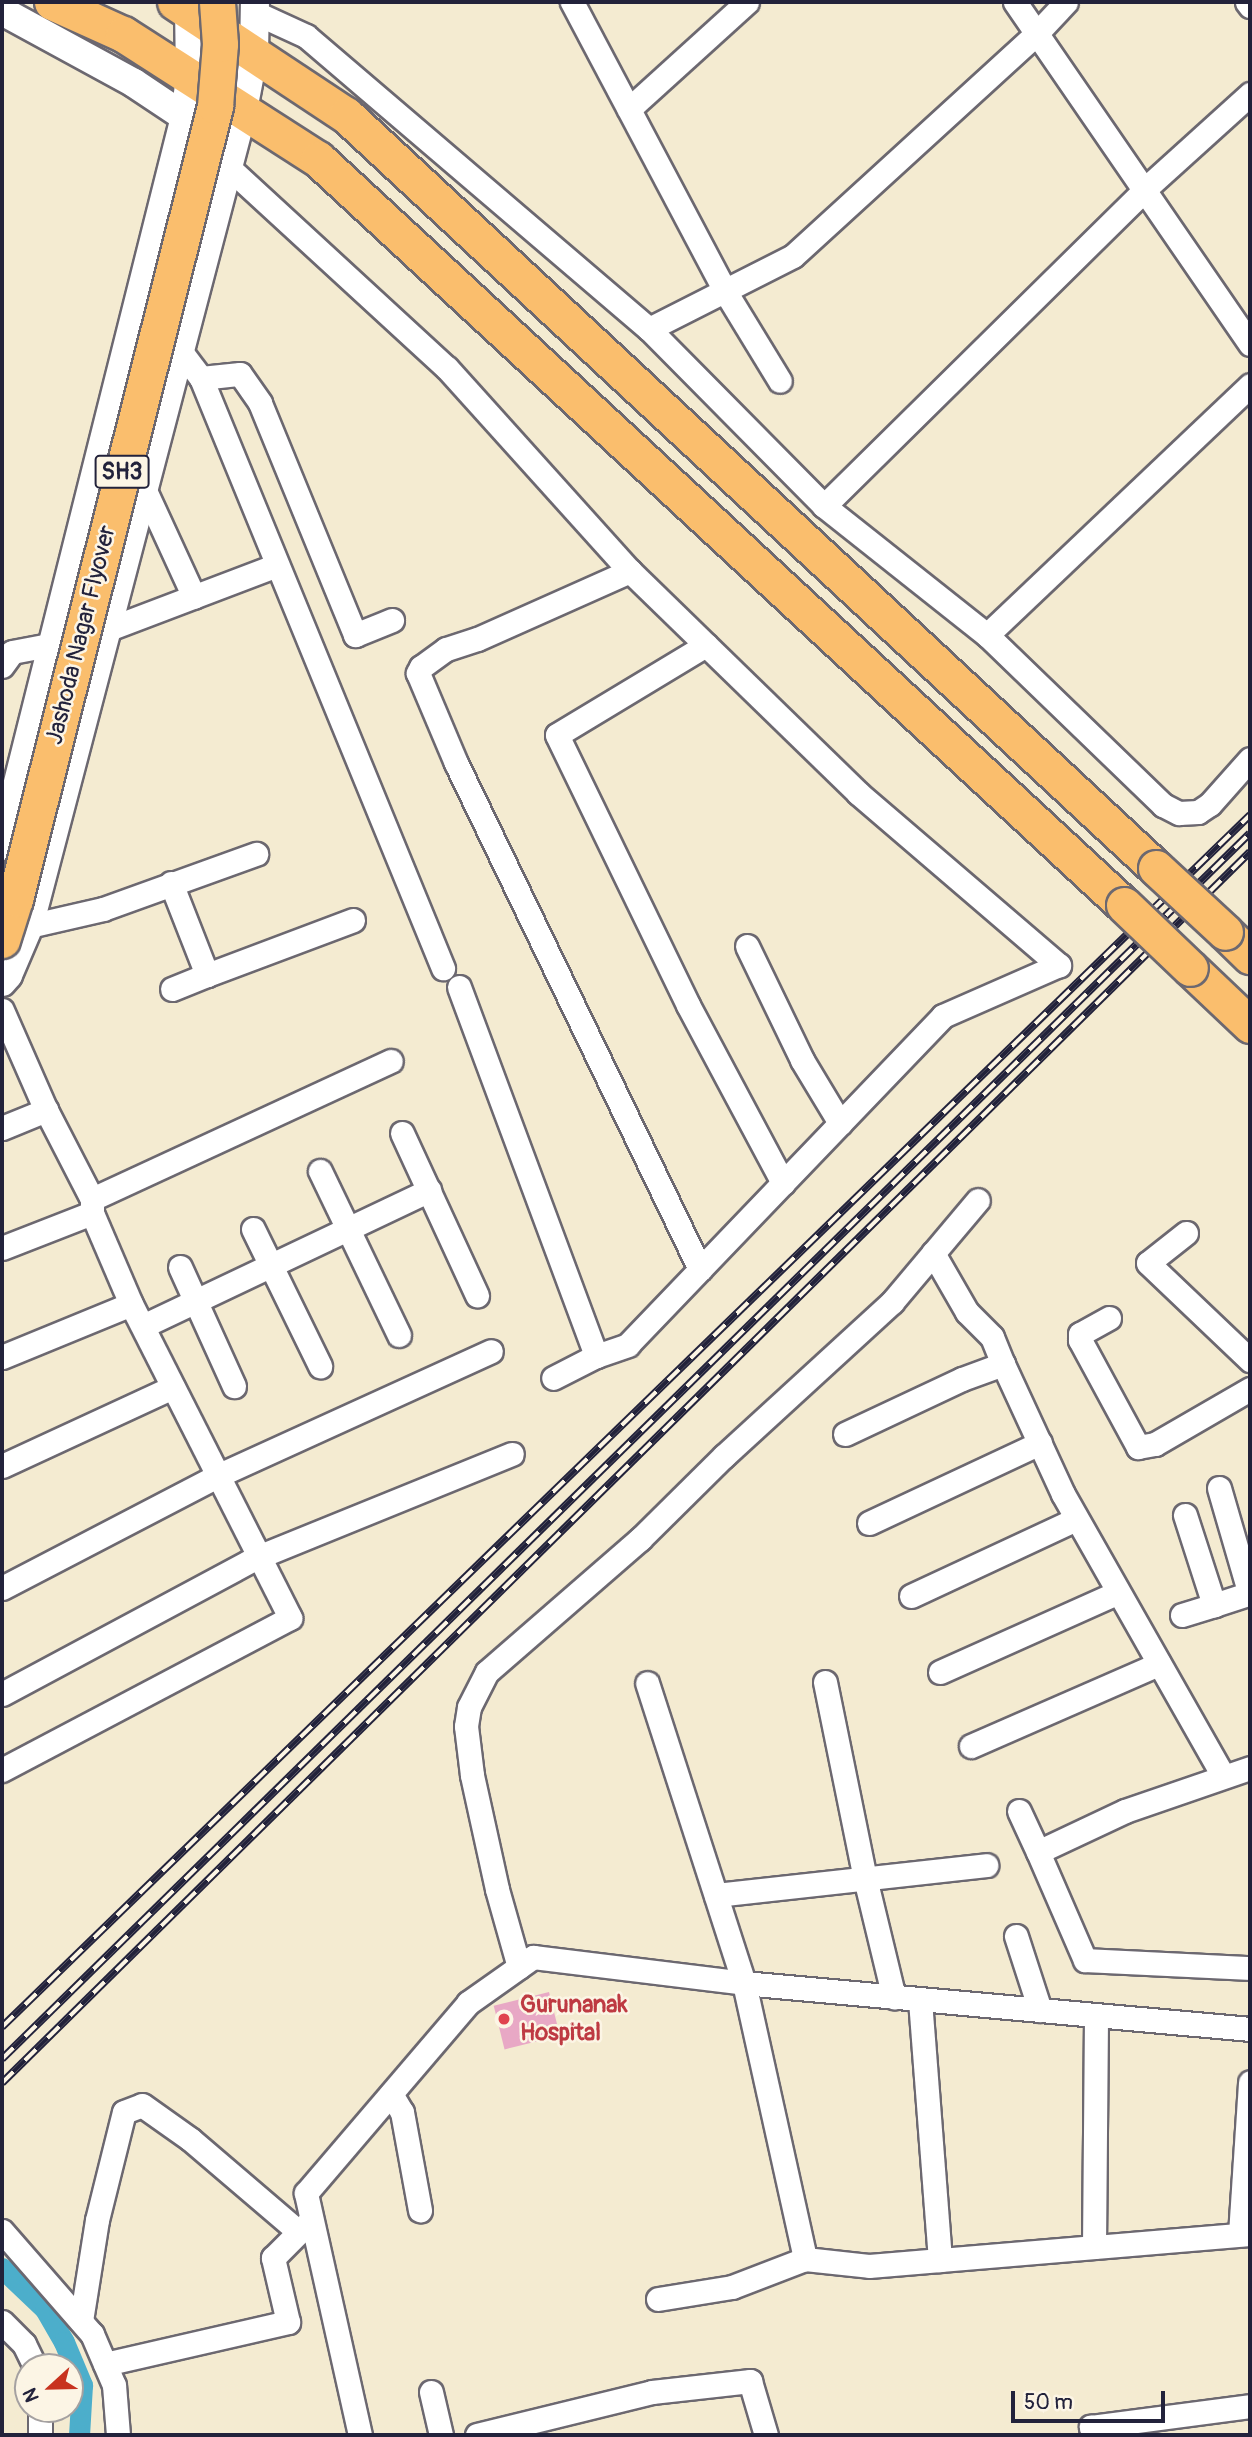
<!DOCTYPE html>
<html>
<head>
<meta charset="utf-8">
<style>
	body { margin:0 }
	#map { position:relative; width:1252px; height:2437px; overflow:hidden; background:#f4ebd1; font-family:Pangolin,sans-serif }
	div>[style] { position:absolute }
	.canal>* { height:21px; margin:-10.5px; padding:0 10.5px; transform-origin:10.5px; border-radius:10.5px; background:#4caecb }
	.building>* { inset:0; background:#e8a8c5; transform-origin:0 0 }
	.roads { filter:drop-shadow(2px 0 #6c6870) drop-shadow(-2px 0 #6c6870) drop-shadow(0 2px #6c6870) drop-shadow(0 -2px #6c6870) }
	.minor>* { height:23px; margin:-11.5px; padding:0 11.5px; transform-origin:11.5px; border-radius:11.5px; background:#fff }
	.tertiary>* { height:28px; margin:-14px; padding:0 14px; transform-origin:14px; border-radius:14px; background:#fff }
	.primary>* { height:35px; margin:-17.5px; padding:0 17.5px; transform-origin:17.5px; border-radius:17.5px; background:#fabe6d }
	.rail>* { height:8px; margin-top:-4px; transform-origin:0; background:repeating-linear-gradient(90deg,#fcf5e5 0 16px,#22223b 0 32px); box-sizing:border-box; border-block:2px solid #22223b }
	.bridges { filter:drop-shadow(2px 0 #6c6870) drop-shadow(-2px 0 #6c6870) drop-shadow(0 2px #6c6870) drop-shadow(0 -2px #6c6870) }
	.primary-bridge>* { height:35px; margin:-17.5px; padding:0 17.5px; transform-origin:17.5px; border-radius:17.5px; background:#fabe6d }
	.dots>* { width:19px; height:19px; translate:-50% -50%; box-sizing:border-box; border:4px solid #fcf5e5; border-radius:50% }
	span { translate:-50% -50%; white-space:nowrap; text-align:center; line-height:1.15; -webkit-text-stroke:5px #fcf5e5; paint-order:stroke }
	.shield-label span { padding:2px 5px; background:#fcf5e5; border:2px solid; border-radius:5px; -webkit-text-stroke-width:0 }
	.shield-label { font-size:23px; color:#22223b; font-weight:700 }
	.street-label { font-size:24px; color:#22223b }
	.health-label { font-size:24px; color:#be3a42; font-weight:700 }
	.left { translate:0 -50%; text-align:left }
	.frame { position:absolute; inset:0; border:4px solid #22223b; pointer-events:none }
	.north { position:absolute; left:14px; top:2353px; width:70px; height:70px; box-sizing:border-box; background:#fcf5e5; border:2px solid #a5a1a1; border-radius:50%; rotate:248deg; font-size:19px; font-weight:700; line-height:28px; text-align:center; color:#22223b }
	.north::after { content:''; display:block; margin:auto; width:24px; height:32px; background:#c8321e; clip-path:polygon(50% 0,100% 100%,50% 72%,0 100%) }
	.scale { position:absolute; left:1011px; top:2391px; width:154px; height:32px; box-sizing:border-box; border:4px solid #22223b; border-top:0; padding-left:9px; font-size:21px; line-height:24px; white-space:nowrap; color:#22223b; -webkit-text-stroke:5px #fcf5e5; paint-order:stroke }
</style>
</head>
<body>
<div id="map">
	<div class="canal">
		<i style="left:2px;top:2268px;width:59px;rotate:43.6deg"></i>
		<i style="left:45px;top:2309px;width:38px;rotate:60deg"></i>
		<i style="left:64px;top:2342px;width:47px;rotate:67.3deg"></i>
		<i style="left:82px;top:2385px;width:50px;rotate:93.4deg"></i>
	</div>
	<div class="building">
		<i style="left:549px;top:1992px;width:45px;height:57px;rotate:76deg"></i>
	</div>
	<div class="roads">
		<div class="minor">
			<i style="left:572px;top:2px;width:327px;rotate:62.1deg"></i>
			<i style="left:725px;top:291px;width:105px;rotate:58.6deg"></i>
			<i style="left:1015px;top:2px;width:415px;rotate:55.5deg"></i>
			<i style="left:1247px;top:2px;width:5px;rotate:53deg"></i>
			<i style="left:256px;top:13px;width:55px;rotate:24.7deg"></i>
			<i style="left:306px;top:36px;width:451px;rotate:40.5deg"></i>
			<i style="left:649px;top:329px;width:249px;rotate:45.3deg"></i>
			<i style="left:824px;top:506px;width:208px;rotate:38.4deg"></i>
			<i style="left:987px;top:635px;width:245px;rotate:44deg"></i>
			<i style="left:1163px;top:805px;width:18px;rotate:27deg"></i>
			<i style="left:1179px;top:813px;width:19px;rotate:-3deg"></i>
			<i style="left:1198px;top:812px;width:14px;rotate:-34deg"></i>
			<i style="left:1210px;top:804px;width:60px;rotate:-48.4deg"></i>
			<i style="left:629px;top:109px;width:159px;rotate:-42.2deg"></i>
			<i style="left:227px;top:166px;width:299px;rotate:42.6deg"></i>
			<i style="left:447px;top:368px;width:273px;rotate:48deg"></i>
			<i style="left:630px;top:571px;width:318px;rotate:44.2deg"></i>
			<i style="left:858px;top:793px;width:265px;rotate:40.6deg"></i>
			<i style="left:1059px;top:965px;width:127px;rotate:156.3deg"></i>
			<i style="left:943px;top:1016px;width:455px;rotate:133.8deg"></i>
			<i style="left:628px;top:1345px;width:34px;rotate:161deg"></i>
			<i style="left:649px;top:329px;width:161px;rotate:-26.9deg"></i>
			<i style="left:793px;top:256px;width:331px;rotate:-42.4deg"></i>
			<i style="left:1037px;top:33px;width:42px;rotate:-46.9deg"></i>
			<i style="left:179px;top:349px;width:36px;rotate:53deg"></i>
			<i style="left:201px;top:378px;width:638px;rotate:67.7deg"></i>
			<i style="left:201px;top:378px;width:39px;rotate:-6deg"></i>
			<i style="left:240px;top:374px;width:35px;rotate:55deg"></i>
			<i style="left:260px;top:403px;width:251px;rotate:67.7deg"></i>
			<i style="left:355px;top:635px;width:40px;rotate:-22deg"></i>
			<i style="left:143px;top:486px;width:122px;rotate:65.3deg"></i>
			<i style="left:824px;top:506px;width:451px;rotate:-44.6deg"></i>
			<i style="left:1145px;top:189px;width:142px;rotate:-42.1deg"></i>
			<i style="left:630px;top:571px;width:167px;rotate:156deg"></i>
			<i style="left:477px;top:639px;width:33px;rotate:162deg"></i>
			<i style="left:446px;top:649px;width:31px;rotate:144deg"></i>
			<i style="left:421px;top:667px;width:7px;rotate:117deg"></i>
			<i style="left:418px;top:673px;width:98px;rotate:67.1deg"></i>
			<i style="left:456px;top:763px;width:562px;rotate:64.26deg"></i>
			<i style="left:106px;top:630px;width:183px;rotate:-20.8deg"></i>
			<i style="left:987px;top:635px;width:363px;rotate:-43.5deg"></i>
			<i style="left:706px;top:645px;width:174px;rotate:148.9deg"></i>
			<i style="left:557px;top:735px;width:300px;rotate:64.1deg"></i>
			<i style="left:688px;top:1005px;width:202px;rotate:61.9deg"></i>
			<i style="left:2px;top:666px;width:17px;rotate:-54deg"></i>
			<i style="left:12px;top:652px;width:43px;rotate:-10.8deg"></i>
			<i style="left:171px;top:883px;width:99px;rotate:68.6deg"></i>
			<i style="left:207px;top:975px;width:156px;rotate:-20.6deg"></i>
			<i style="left:29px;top:926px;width:76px;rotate:-12.9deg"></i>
			<i style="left:103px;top:909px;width:163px;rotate:-19.8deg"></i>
			<i style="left:747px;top:946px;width:127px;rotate:64.2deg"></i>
			<i style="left:802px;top:1060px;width:74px;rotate:58.9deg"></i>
			<i style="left:459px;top:987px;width:394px;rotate:69.6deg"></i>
			<i style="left:596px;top:1356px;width:48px;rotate:152.9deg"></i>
			<i style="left:172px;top:989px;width:38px;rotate:-22deg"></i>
			<i style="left:2px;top:1010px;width:109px;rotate:66.3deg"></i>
			<i style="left:46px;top:1110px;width:100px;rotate:62.7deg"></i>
			<i style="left:92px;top:1199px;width:14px;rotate:90deg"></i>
			<i style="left:92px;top:1213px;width:99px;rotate:66.8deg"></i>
			<i style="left:131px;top:1304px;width:352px;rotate:63.1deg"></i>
			<i style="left:290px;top:1618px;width:326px;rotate:152.2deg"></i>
			<i style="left:2px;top:1128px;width:48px;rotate:-22.2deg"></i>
			<i style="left:402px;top:1133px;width:179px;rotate:65.2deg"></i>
			<i style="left:320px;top:1171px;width:182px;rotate:64.3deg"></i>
			<i style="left:92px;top:1199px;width:329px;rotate:-24.8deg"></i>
			<i style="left:253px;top:1229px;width:153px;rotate:63.9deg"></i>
			<i style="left:1186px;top:1233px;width:48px;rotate:141.7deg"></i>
			<i style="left:1148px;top:1263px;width:141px;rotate:43.6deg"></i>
			<i style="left:2px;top:1248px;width:97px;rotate:-21.3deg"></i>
			<i style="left:933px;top:1253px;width:68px;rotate:60deg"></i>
			<i style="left:967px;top:1312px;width:35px;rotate:45deg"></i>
			<i style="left:992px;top:1337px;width:29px;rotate:68deg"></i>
			<i style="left:180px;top:1267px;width:131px;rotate:65.6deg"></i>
			<i style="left:1109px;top:1318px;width:33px;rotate:151deg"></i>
			<i style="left:1080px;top:1334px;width:6px;rotate:90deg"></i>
			<i style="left:1080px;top:1340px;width:122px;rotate:61.5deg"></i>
			<i style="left:1138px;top:1447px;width:17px;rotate:-10deg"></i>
			<i style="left:1155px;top:1444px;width:110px;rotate:-30.1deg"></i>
			<i style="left:143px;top:1326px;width:317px;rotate:-25.4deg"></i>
			<i style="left:2px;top:1357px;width:139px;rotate:-22.3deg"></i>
			<i style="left:845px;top:1434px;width:129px;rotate:-25.2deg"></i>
			<i style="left:962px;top:1379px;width:44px;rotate:-20.1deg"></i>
			<i style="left:1003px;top:1364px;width:143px;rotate:65.2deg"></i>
			<i style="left:1063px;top:1494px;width:324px;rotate:60.4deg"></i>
			<i style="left:2px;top:1466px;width:188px;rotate:-24.8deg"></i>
			<i style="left:1219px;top:1488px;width:111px;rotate:73.8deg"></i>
			<i style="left:1185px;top:1515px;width:95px;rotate:72.1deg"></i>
			<i style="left:1214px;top:1605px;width:38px;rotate:-18deg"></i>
			<i style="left:869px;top:1523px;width:189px;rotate:-25.1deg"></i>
			<i style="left:2px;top:1588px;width:242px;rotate:-27.5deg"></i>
			<i style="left:217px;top:1476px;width:301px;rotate:-24.5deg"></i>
			<i style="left:911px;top:1596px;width:182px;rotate:-25deg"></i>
			<i style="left:1182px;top:1615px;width:34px;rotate:-17deg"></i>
			<i style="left:940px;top:1672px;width:194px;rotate:-24.1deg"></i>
			<i style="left:825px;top:1682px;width:200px;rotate:78.5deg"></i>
			<i style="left:865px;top:1878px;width:123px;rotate:76.4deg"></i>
			<i style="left:2px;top:1694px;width:290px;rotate:-28.2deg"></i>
			<i style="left:258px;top:1557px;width:274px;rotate:-22.1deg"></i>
			<i style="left:971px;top:1746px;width:205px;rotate:-23.6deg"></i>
			<i style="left:1250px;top:1768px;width:132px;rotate:161deg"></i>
			<i style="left:1125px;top:1811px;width:96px;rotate:154.8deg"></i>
			<i style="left:1038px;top:1852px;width:118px;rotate:66.5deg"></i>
			<i style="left:1085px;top:1960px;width:165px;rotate:2.8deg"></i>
			<i style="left:1019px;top:1811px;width:45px;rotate:65.1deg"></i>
			<i style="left:716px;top:1895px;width:272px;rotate:-6.3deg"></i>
			<i style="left:1016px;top:1936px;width:78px;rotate:72deg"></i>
			<i style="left:519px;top:1967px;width:81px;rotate:-105.8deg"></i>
			<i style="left:497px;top:1889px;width:117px;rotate:-102.4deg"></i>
			<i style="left:472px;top:1775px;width:49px;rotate:-97deg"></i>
			<i style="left:466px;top:1726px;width:19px;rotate:-81deg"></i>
			<i style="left:469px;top:1707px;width:39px;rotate:-63deg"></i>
			<i style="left:487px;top:1672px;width:203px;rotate:-41deg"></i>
			<i style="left:640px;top:1539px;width:118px;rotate:-44.7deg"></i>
			<i style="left:724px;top:1456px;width:228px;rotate:-42.5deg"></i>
			<i style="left:892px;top:1302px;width:133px;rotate:-49.9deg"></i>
			<i style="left:920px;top:2000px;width:261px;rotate:85.6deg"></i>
			<i style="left:1250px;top:2029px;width:508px;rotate:-174.81deg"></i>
			<i style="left:744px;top:1983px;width:283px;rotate:77.5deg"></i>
			<i style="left:805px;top:2259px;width:64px;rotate:6.2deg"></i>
			<i style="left:869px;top:2266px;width:382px;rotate:-4.8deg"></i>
			<i style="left:391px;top:2094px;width:21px;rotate:59deg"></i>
			<i style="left:402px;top:2112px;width:100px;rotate:79.6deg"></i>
			<i style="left:2px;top:2231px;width:137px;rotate:48.9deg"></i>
			<i style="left:92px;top:2334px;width:56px;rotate:66.7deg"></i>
			<i style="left:114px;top:2385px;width:50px;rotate:85.4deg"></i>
			<i style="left:1240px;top:2234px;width:152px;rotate:-86.2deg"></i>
			<i style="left:1094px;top:2247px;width:232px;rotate:-89.5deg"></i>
			<i style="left:658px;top:2299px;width:75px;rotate:-9.2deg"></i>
			<i style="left:732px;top:2287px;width:78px;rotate:-21deg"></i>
			<i style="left:81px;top:2321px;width:102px;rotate:-81deg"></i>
			<i style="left:97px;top:2220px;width:111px;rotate:-76deg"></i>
			<i style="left:124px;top:2112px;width:19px;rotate:-21deg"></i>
			<i style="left:142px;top:2105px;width:59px;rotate:35.3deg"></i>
			<i style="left:190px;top:2139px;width:143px;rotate:40.5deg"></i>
			<i style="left:2px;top:2322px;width:31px;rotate:45deg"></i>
			<i style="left:24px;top:2344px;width:25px;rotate:64deg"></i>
			<i style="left:105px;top:2364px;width:188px;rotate:-12.9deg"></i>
			<i style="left:288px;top:2322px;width:66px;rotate:-103.2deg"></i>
			<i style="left:273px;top:2258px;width:51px;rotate:-45deg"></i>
			<i style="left:431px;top:2392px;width:44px;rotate:76.9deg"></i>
			<i style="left:40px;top:2409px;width:26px;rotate:90deg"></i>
			<i style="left:360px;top:2435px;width:248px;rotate:-102.6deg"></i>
			<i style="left:306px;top:2193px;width:250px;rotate:-49.5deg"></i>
			<i style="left:468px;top:2003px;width:80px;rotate:-35.3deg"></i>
			<i style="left:533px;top:1957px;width:213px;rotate:7deg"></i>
			<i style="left:744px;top:1983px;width:315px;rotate:-107.9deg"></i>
			<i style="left:477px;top:2435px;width:180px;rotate:-13.8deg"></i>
			<i style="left:652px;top:2392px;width:99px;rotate:-6.4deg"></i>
			<i style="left:750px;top:2381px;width:56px;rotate:73.5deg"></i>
			<i style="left:1094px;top:2435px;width:9px;rotate:-111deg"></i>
			<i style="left:1091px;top:2427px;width:160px;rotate:-7.5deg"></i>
		</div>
		<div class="tertiary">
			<i style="left:2px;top:11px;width:150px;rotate:28.6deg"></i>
			<i style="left:134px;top:83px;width:61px;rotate:33.7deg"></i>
			<i style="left:185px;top:117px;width:16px;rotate:47deg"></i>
			<i style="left:2px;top:846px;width:752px;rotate:-75.91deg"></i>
			<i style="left:185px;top:117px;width:40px;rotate:-82.9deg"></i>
			<i style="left:190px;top:77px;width:75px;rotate:-90.8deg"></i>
			<i style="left:2px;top:982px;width:9px;rotate:-49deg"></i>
			<i style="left:8px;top:975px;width:53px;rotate:-66.8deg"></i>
			<i style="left:29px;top:926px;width:844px;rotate:-75.3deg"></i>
			<i style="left:243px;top:110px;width:58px;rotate:-79.1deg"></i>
			<i style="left:254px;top:53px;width:51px;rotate:-88.9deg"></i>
		</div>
		<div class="primary">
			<i style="left:52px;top:2px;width:78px;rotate:24.3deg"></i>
			<i style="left:123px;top:34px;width:232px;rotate:32.7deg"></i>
			<i style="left:318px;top:159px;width:1098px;rotate:42.79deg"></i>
			<i style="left:175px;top:2px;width:205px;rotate:33.5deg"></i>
			<i style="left:346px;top:115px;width:1106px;rotate:42.91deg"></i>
			<i style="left:1225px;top:932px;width:35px;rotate:44deg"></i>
			<i style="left:1190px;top:968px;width:83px;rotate:43.5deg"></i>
		</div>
	</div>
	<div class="rail">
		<i style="left:2px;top:2027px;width:1740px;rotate:-44.16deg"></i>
		<i style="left:2px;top:2059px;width:1749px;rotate:-44.49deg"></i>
		<i style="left:2px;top:2083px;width:1753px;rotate:-44.61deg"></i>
	</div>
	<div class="bridges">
		<div class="primary-bridge">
			<i style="left:1156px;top:868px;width:94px;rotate:42.8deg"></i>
			<i style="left:1124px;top:905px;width:91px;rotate:43.7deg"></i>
			<i style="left:2px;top:940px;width:43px;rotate:-72.4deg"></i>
			<i style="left:15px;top:899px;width:818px;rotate:-75.84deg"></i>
			<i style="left:215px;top:106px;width:62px;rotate:-85.4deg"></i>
			<i style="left:220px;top:44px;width:42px;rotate:-94.1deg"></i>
		</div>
	</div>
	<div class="dots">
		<i style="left:504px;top:2019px;background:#e0444e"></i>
	</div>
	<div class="shield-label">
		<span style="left:122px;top:472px">SH3</span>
	</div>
	<div class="street-label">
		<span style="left:81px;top:635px;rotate:-76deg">Jashoda Nagar Flyover</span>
	</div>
	<div class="health-label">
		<span class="left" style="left:520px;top:2019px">Gurunanak<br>Hospital</span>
	</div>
	<div class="frame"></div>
	<div class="north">N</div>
	<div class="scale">50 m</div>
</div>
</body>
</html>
